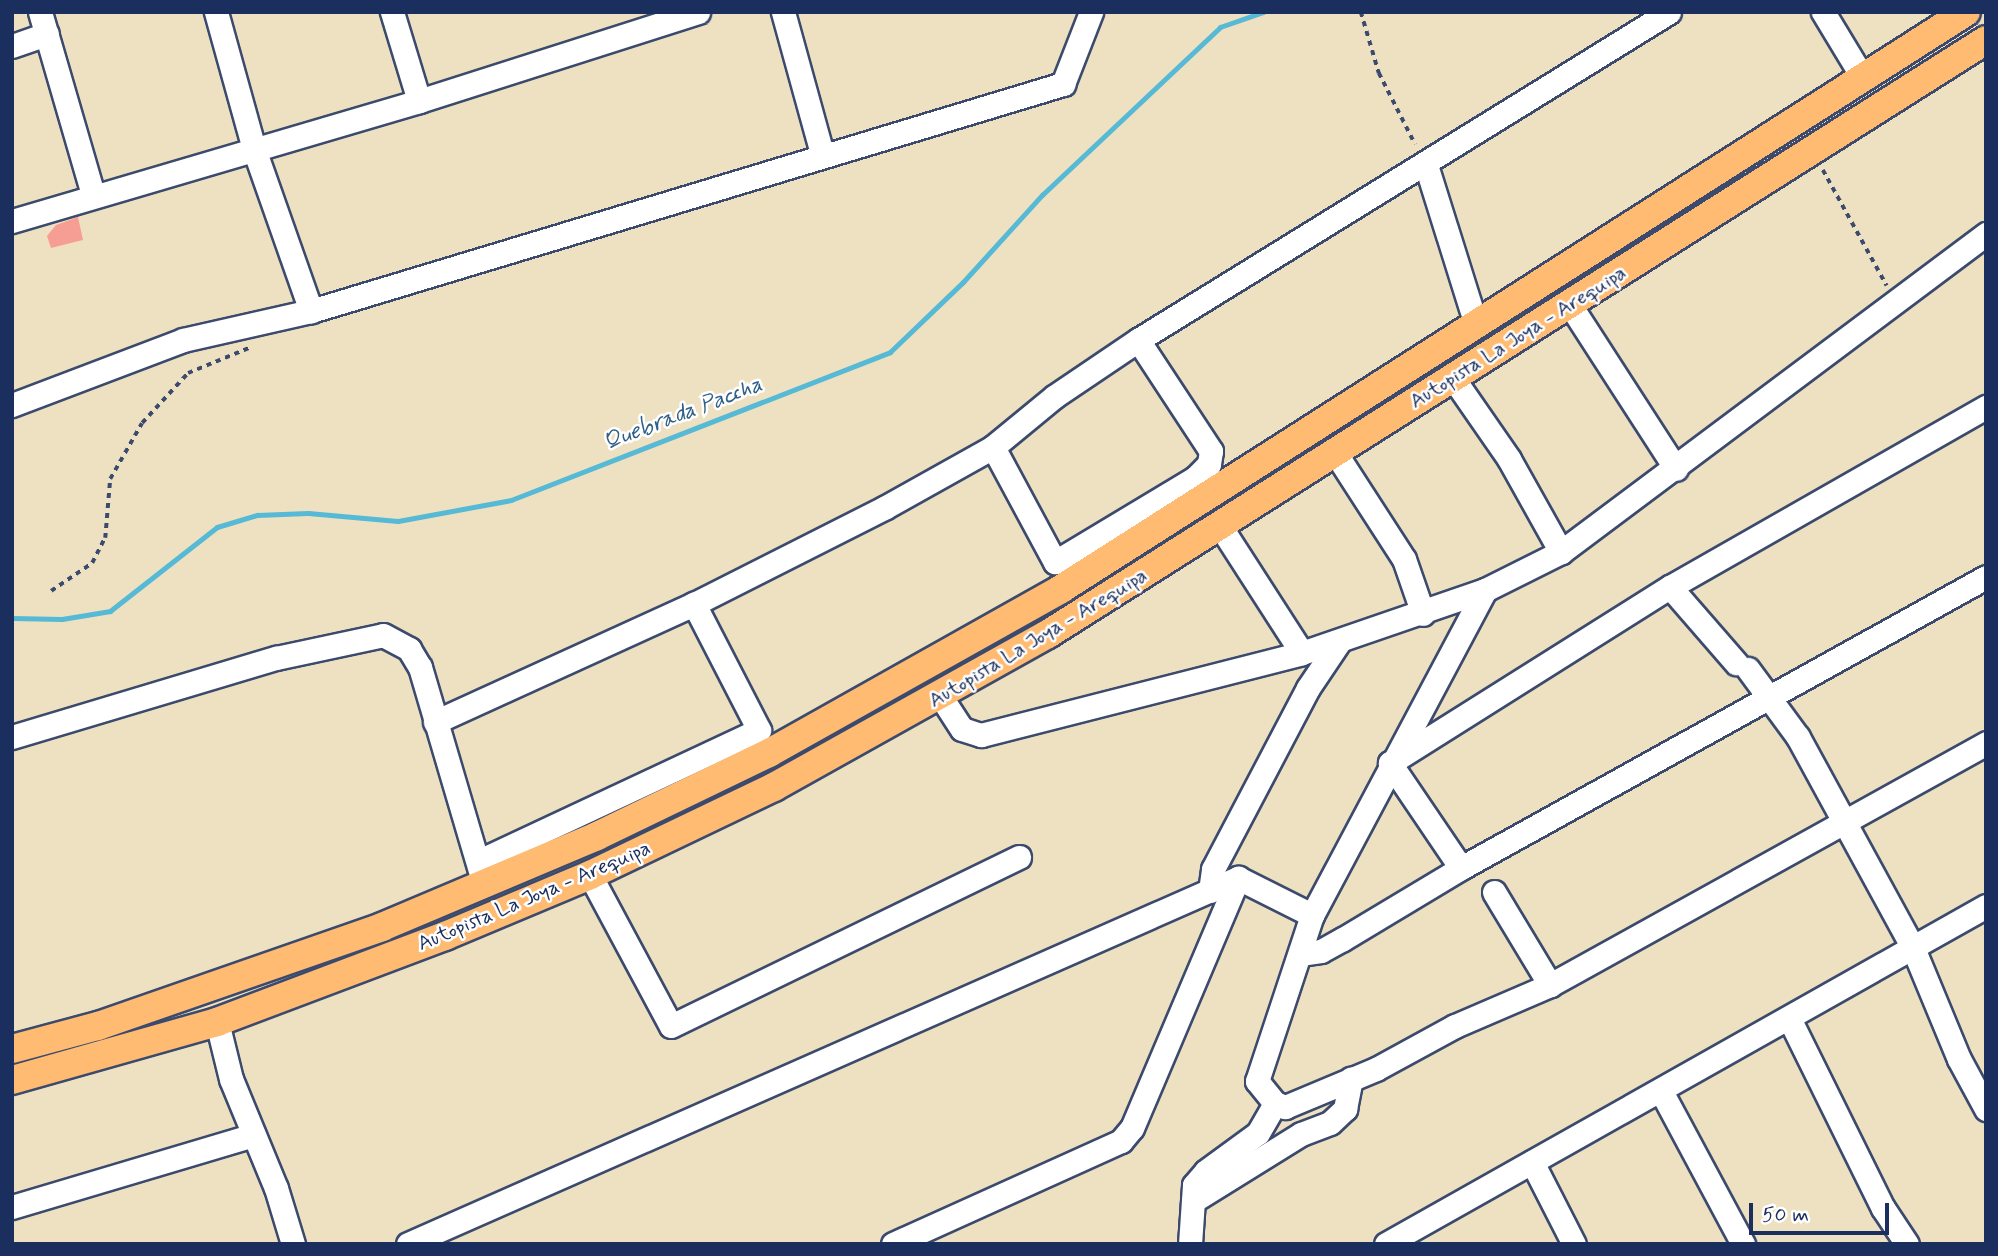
<!DOCTYPE html>
<html>
<head>
<meta charset="utf-8">
<style>
	body { margin:0 }
	#map { position:relative; width:1998px; height:1256px; overflow:hidden; background:#eee1c1; font-family:Mynerve,sans-serif }
	div>[style] { position:absolute }
	.stream>* { height:5px; margin:-2.5px; padding:0 2.5px; transform-origin:2.5px; border-radius:2.5px; background:#56b9d5 }
	.building>* { inset:0; background:#f79e94 }
	.path>* { height:3.5px; margin-top:-1.75px; transform-origin:0; background:repeating-linear-gradient(90deg,#3b4a6d 0 5px,transparent 0 10px) }
	.roads { filter:drop-shadow(2px 0 #3b4a6d) drop-shadow(-2px 0 #3b4a6d) drop-shadow(0 2px #3b4a6d) drop-shadow(0 -2px #3b4a6d) }
	.minor>* { height:23px; margin:-11.5px; padding:0 11.5px; transform-origin:11.5px; border-radius:11.5px; background:#fff }
	.major>* { height:28px; margin:-14px; padding:0 14px; transform-origin:14px; border-radius:14px; background:#febb71 }
	span { translate:-50% -50%; white-space:nowrap; text-align:center; line-height:1.15; -webkit-text-stroke:5px #fff; paint-order:stroke }
	.street-label { font-size:21px; color:#1b2f5e }
	.water-label { font-size:23px; color:#305f88; font-style:italic }
	.frame { position:absolute; inset:0; border:14px solid #1b2f5e; pointer-events:none }
	.scale { position:absolute; left:1749px; top:1203px; width:140px; height:32px; box-sizing:border-box; border:4px solid #1b2f5e; border-top:0; padding-left:9px; font-size:21px; line-height:24px; white-space:nowrap; color:#1b2f5e; -webkit-text-stroke:5px #fff; paint-order:stroke }
</style>
</head>
<body>
<div id="map">
	<div class="stream">
		<i style="left:12px;top:618px;width:50px;rotate:1.1deg"></i>
		<i style="left:62px;top:619px;width:49px;rotate:-9.5deg"></i>
		<i style="left:110px;top:611px;width:136px;rotate:-38.1deg"></i>
		<i style="left:217px;top:527px;width:42px;rotate:-16.7deg"></i>
		<i style="left:257px;top:515px;width:51px;rotate:-2.2deg"></i>
		<i style="left:308px;top:513px;width:90px;rotate:5.1deg"></i>
		<i style="left:398px;top:521px;width:115px;rotate:-10.5deg"></i>
		<i style="left:511px;top:500px;width:407px;rotate:-21.3deg"></i>
		<i style="left:890px;top:352px;width:101px;rotate:-43.8deg"></i>
		<i style="left:963px;top:282px;width:118px;rotate:-47.8deg"></i>
		<i style="left:1042px;top:195px;width:245px;rotate:-43.3deg"></i>
		<i style="left:1220px;top:27px;width:46px;rotate:-19.2deg"></i>
	</div>
	<div class="building">
		<i style="clip-path:polygon(78px 217px,83px 240px,51px 248px,47px 236px,56px 225px)"></i>
	</div>
	<div class="path">
		<i style="left:1361px;top:12px;width:64px;rotate:73.6deg"></i>
		<i style="left:1379px;top:73px;width:80px;rotate:63.1deg"></i>
		<i style="left:1823px;top:170px;width:132px;rotate:61.1deg"></i>
		<i style="left:51px;top:591px;width:50px;rotate:-34.3deg"></i>
		<i style="left:92px;top:563px;width:28px;rotate:-63deg"></i>
		<i style="left:105px;top:538px;width:59px;rotate:-85.2deg"></i>
		<i style="left:110px;top:479px;width:64px;rotate:-60.3deg"></i>
		<i style="left:142px;top:423px;width:68px;rotate:-47.4deg"></i>
		<i style="left:188px;top:373px;width:66px;rotate:-22.3deg"></i>
	</div>
	<div class="roads">
		<div class="minor">
			<i style="left:40px;top:12px;width:190px;rotate:73.8deg"></i>
			<i style="left:216px;top:12px;width:142px;rotate:74.5deg"></i>
			<i style="left:254px;top:149px;width:172px;rotate:70.6deg"></i>
			<i style="left:392px;top:12px;width:93px;rotate:73.1deg"></i>
			<i style="left:783px;top:12px;width:147px;rotate:74.6deg"></i>
			<i style="left:1823px;top:12px;width:77px;rotate:58.8deg"></i>
			<i style="left:12px;top:46px;width:37px;rotate:-19deg"></i>
			<i style="left:1426px;top:165px;width:168px;rotate:72.6deg"></i>
			<i style="left:12px;top:221px;width:424px;rotate:-16.4deg"></i>
			<i style="left:419px;top:101px;width:293px;rotate:-17.7deg"></i>
			<i style="left:1570px;top:305px;width:195px;rotate:57.1deg"></i>
			<i style="left:1138px;top:340px;width:133px;rotate:56.7deg"></i>
			<i style="left:1211px;top:451px;width:13px;rotate:99deg"></i>
			<i style="left:1209px;top:464px;width:20px;rotate:135deg"></i>
			<i style="left:1195px;top:478px;width:15px;rotate:62deg"></i>
			<i style="left:1453px;top:378px;width:98px;rotate:55.3deg"></i>
			<i style="left:1509px;top:459px;width:107px;rotate:60.8deg"></i>
			<i style="left:12px;top:405px;width:183px;rotate:-20.8deg"></i>
			<i style="left:183px;top:340px;width:131px;rotate:-12.8deg"></i>
			<i style="left:311px;top:311px;width:786px;rotate:-16.8deg"></i>
			<i style="left:1063px;top:84px;width:77px;rotate:-68.7deg"></i>
			<i style="left:993px;top:447px;width:131px;rotate:61.7deg"></i>
			<i style="left:1055px;top:562px;width:163px;rotate:-31deg"></i>
			<i style="left:1336px;top:454px;width:125px;rotate:57.1deg"></i>
			<i style="left:1404px;top:559px;width:58px;rotate:70.9deg"></i>
			<i style="left:1220px;top:526px;width:151px;rotate:57.2deg"></i>
			<i style="left:1670px;top:587px;width:101px;rotate:49deg"></i>
			<i style="left:1485px;top:590px;width:368px;rotate:118deg"></i>
			<i style="left:1312px;top:915px;width:175px;rotate:108.3deg"></i>
			<i style="left:1257px;top:1081px;width:28px;rotate:51deg"></i>
			<i style="left:1275px;top:1103px;width:11px;rotate:22deg"></i>
			<i style="left:1285px;top:1107px;width:99px;rotate:-22.7deg"></i>
			<i style="left:1376px;top:1069px;width:90px;rotate:-28.6deg"></i>
			<i style="left:1455px;top:1026px;width:103px;rotate:-23.3deg"></i>
			<i style="left:1550px;top:985px;width:499px;rotate:-29deg"></i>
			<i style="left:1748px;top:669px;width:84px;rotate:53.7deg"></i>
			<i style="left:1798px;top:737px;width:240px;rotate:61.4deg"></i>
			<i style="left:1913px;top:948px;width:120px;rotate:67.5deg"></i>
			<i style="left:1959px;top:1059px;width:57px;rotate:61.6deg"></i>
			<i style="left:941px;top:697px;width:38px;rotate:57deg"></i>
			<i style="left:962px;top:729px;width:20px;rotate:18deg"></i>
			<i style="left:981px;top:735px;width:331px;rotate:-14.3deg"></i>
			<i style="left:1302px;top:653px;width:194px;rotate:-19deg"></i>
			<i style="left:1485px;top:590px;width:85px;rotate:-26.6deg"></i>
			<i style="left:1561px;top:552px;width:531px;rotate:-36.81deg"></i>
			<i style="left:435px;top:722px;width:285px;rotate:-24.5deg"></i>
			<i style="left:694px;top:604px;width:213px;rotate:-26.8deg"></i>
			<i style="left:884px;top:508px;width:125px;rotate:-29.2deg"></i>
			<i style="left:993px;top:447px;width:80px;rotate:-39.4deg"></i>
			<i style="left:1055px;top:396px;width:100px;rotate:-34deg"></i>
			<i style="left:1138px;top:340px;width:624px;rotate:-31.7deg"></i>
			<i style="left:12px;top:737px;width:276px;rotate:-16.7deg"></i>
			<i style="left:276px;top:658px;width:109px;rotate:-12.1deg"></i>
			<i style="left:383px;top:635px;width:30px;rotate:28deg"></i>
			<i style="left:409px;top:649px;width:21px;rotate:59deg"></i>
			<i style="left:420px;top:667px;width:227px;rotate:73.6deg"></i>
			<i style="left:479px;top:861px;width:309px;rotate:-25.1deg"></i>
			<i style="left:759px;top:730px;width:142px;rotate:-117.3deg"></i>
			<i style="left:1461px;top:868px;width:127px;rotate:-124.1deg"></i>
			<i style="left:1390px;top:763px;width:331px;rotate:-32.2deg"></i>
			<i style="left:1670px;top:587px;width:364px;rotate:-29.7deg"></i>
			<i style="left:590px;top:875px;width:171px;rotate:61.8deg"></i>
			<i style="left:671px;top:1026px;width:387px;rotate:-25.9deg"></i>
			<i style="left:1238px;top:878px;width:83px;rotate:26.6deg"></i>
			<i style="left:1210px;top:891px;width:22px;rotate:-82deg"></i>
			<i style="left:1213px;top:869px;width:204px;rotate:-62.3deg"></i>
			<i style="left:1308px;top:688px;width:55px;rotate:-56deg"></i>
			<i style="left:1494px;top:892px;width:109px;rotate:58.9deg"></i>
			<i style="left:1300px;top:954px;width:21px;rotate:-8deg"></i>
			<i style="left:1321px;top:951px;width:25px;rotate:-29deg"></i>
			<i style="left:1343px;top:939px;width:138px;rotate:-31deg"></i>
			<i style="left:1461px;top:868px;width:600px;rotate:-29deg"></i>
			<i style="left:1789px;top:1018px;width:212px;rotate:63.7deg"></i>
			<i style="left:1883px;top:1208px;width:43px;rotate:56.3deg"></i>
			<i style="left:217px;top:1022px;width:59px;rotate:76.2deg"></i>
			<i style="left:231px;top:1079px;width:118px;rotate:67.6deg"></i>
			<i style="left:276px;top:1188px;width:59px;rotate:73.1deg"></i>
			<i style="left:1661px;top:1091px;width:174px;rotate:61.8deg"></i>
			<i style="left:1532px;top:1162px;width:92px;rotate:62.9deg"></i>
			<i style="left:1193px;top:1201px;width:127px;rotate:-31.8deg"></i>
			<i style="left:1301px;top:1134px;width:31px;rotate:-21deg"></i>
			<i style="left:1330px;top:1123px;width:21px;rotate:-43deg"></i>
			<i style="left:1345px;top:1109px;width:31px;rotate:-79deg"></i>
			<i style="left:12px;top:1207px;width:252px;rotate:-16.6deg"></i>
			<i style="left:408px;top:1244px;width:907px;rotate:-23.8deg"></i>
			<i style="left:893px;top:1244px;width:250px;rotate:-24.3deg"></i>
			<i style="left:1121px;top:1141px;width:17px;rotate:-50deg"></i>
			<i style="left:1132px;top:1128px;width:272px;rotate:-67deg"></i>
			<i style="left:1190px;top:1244px;width:59px;rotate:-86.1deg"></i>
			<i style="left:1194px;top:1185px;width:18px;rotate:-49deg"></i>
			<i style="left:1206px;top:1171px;width:64px;rotate:-36.2deg"></i>
			<i style="left:1258px;top:1133px;width:34px;rotate:-60deg"></i>
			<i style="left:1386px;top:1244px;width:689px;rotate:-29.39deg"></i>
		</div>
		<div class="major">
			<i style="left:12px;top:1049px;width:89px;rotate:-15deg"></i>
			<i style="left:98px;top:1026px;width:301px;rotate:-19.2deg"></i>
			<i style="left:382px;top:927px;width:233px;rotate:-22.9deg"></i>
			<i style="left:597px;top:836px;width:191px;rotate:-25.8deg"></i>
			<i style="left:769px;top:753px;width:335px;rotate:-29.3deg"></i>
			<i style="left:1061px;top:589px;width:1073px;rotate:-32.52deg"></i>
			<i style="left:12px;top:1080px;width:213px;rotate:-15.8deg"></i>
			<i style="left:217px;top:1022px;width:244px;rotate:-20.7deg"></i>
			<i style="left:445px;top:936px;width:157px;rotate:-22.8deg"></i>
			<i style="left:590px;top:875px;width:204px;rotate:-25.6deg"></i>
			<i style="left:774px;top:787px;width:314px;rotate:-29.2deg"></i>
			<i style="left:1048px;top:634px;width:1110px;rotate:-32.34deg"></i>
		</div>
	</div>
	<div class="street-label">
		<span style="left:1518px;top:337px;rotate:-32deg">Autopista La Joya - Arequipa</span>
		<span style="left:1038px;top:638px;rotate:-31deg">Autopista La Joya - Arequipa</span>
		<span style="left:534px;top:896px;rotate:-23deg">Autopista La Joya - Arequipa</span>
	</div>
	<div class="water-label">
		<span style="left:683px;top:414px;rotate:-21deg">Quebrada Paccha</span>
	</div>
	<div class="frame"></div>
	<div class="scale">50 m</div>
</div>
</body>
</html>
